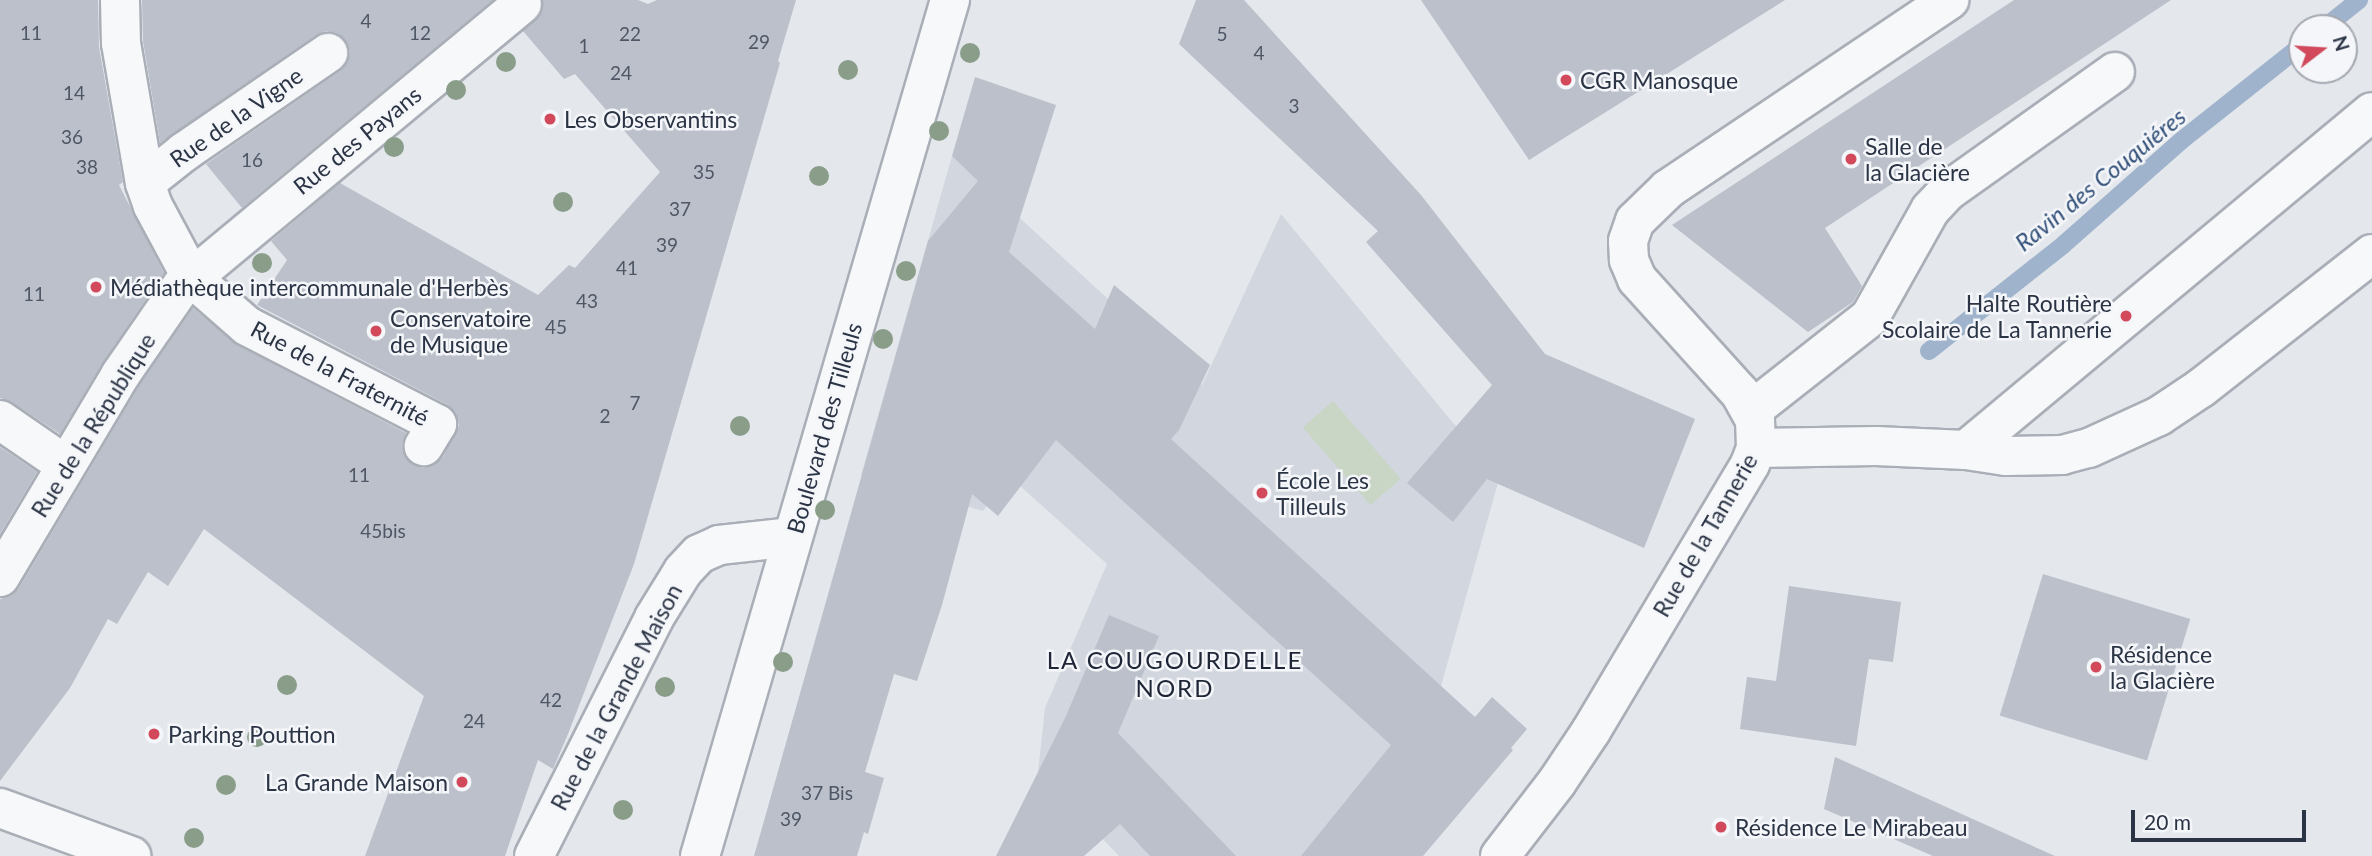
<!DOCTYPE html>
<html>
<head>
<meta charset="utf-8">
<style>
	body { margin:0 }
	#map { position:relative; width:2372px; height:856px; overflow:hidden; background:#e4e7ec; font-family:Lato,sans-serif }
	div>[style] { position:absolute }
	.built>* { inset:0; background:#d2d6de }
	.green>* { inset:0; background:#c9d6c5; transform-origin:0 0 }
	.stream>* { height:18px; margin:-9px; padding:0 9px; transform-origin:9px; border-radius:9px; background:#9fb4cc }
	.building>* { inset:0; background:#bbc0ca; transform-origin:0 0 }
	.roads { filter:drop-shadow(2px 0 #a9aeb7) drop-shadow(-2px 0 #a9aeb7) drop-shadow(0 2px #a9aeb7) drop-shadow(0 -2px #a9aeb7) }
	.minor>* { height:38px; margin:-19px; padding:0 19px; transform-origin:19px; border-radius:19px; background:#f7f8fa }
	.trees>* { width:20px; height:20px; margin:-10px; border-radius:50%; background:#899d89 }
	.dots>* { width:19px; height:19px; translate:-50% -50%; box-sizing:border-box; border:4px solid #f4f6f9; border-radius:50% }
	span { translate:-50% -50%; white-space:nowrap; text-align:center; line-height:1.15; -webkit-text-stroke:5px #f4f6f9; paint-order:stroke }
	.number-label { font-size:19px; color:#4f5766 }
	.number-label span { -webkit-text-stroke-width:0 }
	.poi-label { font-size:23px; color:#2b3445 }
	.left { translate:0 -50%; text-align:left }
	.right { translate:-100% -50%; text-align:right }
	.street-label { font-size:23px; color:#2b3445 }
	.water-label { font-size:24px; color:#34527a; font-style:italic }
	.neighbourhood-label { font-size:24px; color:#1d2536; letter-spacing:2px }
	.north { position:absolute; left:2288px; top:14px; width:70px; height:70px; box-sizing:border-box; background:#f4f6f9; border:2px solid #a4a8b1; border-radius:50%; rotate:73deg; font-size:19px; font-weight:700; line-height:28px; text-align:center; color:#2b3445 }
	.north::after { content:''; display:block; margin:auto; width:24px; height:32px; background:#d1495b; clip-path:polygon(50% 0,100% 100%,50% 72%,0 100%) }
	.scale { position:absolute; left:2131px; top:810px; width:175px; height:32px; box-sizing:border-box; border:4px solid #2b3445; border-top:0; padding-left:9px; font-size:21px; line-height:24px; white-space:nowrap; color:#2b3445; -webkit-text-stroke:5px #f4f6f9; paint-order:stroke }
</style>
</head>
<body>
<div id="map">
	<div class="built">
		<i style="clip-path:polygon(952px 156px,1202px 385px,1281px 214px,1454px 424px,1503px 465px,1441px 686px,1302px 856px,1119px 856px,1038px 772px,1045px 708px,1107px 564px,1008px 475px,983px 511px,861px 475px)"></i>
	</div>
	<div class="green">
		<i style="left:1333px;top:401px;width:103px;height:40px;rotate:49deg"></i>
	</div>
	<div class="stream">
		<i style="left:2324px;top:28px;width:45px;rotate:-38.7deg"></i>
		<i style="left:1929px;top:351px;width:171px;rotate:-38.3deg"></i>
		<i style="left:2063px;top:245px;width:159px;rotate:-41.4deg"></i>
		<i style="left:2182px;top:140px;width:153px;rotate:-38.4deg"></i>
	</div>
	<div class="building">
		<i style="clip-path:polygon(0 0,98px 0,99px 47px,123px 182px,119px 185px,164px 273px,103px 362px,60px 434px,12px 402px,0 398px)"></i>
		<i style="clip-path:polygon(142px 0,493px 0,242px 208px,206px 164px,340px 71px,348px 62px,350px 51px,346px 41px,337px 33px,326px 31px,316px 35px,160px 143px,143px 41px)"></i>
		<i style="clip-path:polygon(543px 0,638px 0,648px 4px,657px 0,796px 0,778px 61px,780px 63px,634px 564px,568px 734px,553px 769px,538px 760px,505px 856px,365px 856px,424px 696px,204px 529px,168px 586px,148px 572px,117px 624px,108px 619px,70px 688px,0 781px,0 599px,11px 596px,19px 588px,139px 386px,193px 308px,237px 345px,406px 433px,402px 445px,405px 457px,412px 464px,423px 468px,434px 465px,443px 457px,459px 425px,456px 413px,448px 405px,257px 305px,287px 260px,271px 241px,340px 183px,538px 295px,569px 265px,575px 268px,660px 172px,575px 74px,564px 79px,523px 31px,542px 12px)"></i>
		<i style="clip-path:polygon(1196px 0,1244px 0,1421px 195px,1545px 354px,1695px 419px,1644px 548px,1487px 479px,1453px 522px,1407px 483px,1492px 385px,1366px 242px,1378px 231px,1179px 44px)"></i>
		<i style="clip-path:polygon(1421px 0,1785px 0,1529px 160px)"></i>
		<i style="clip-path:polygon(2014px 0,2171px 0,1825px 228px,1862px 286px,1853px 302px,1808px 332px,1672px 225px)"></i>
		<i style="clip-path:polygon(975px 77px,1056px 105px,1009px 252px,1095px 329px,1114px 285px,1210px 365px,1179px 430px,1171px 439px,1475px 717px,1492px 697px,1527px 729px,1511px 748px,1513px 750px,1423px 856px,1301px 856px,1391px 745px,1056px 440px,998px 516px,972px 494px,942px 605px,917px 681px,894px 674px,865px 772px,884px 778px,868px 834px,864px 832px,857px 856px,754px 856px,928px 241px,978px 181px,952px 156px)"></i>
		<i style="clip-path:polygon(0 447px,37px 472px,0 534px)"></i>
		<i style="left:2043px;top:574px;width:154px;height:148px;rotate:17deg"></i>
		<i style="clip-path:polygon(1789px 586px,1901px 602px,1893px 662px,1869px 659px,1856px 746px,1740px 729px,1747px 677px,1776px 681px)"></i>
		<i style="clip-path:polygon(1109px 615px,1159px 636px,1118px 733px,1236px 856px,1150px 856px,1120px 824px,1084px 856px,996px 856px,1066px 716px)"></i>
		<i style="clip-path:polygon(1835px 757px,2055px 856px,1933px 856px,1824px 809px)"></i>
	</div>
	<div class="roads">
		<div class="minor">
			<i style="left:120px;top:0;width:43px;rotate:88.7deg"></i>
			<i style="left:121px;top:43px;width:142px;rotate:80.3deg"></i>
			<i style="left:145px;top:183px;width:24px;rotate:71deg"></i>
			<i style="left:153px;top:206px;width:81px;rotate:61.8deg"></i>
			<i style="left:191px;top:277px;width:74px;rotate:41.2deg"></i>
			<i style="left:247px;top:326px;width:214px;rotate:27.3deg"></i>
			<i style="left:437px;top:424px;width:26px;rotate:121deg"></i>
			<i style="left:145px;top:183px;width:50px;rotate:-38.5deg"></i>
			<i style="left:184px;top:152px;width:175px;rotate:-34.5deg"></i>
			<i style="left:1752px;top:410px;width:150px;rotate:-38.2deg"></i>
			<i style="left:1870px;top:317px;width:123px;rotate:-60.7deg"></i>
			<i style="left:1930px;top:210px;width:26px;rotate:-47deg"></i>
			<i style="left:1948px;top:191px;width:205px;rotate:-35.5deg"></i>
			<i style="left:0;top:420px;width:78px;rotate:34.5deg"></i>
			<i style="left:1756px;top:448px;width:120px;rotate:-1deg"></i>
			<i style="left:1876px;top:446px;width:90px;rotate:2.5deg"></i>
			<i style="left:1966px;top:450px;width:40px;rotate:8.5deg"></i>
			<i style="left:2006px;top:456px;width:56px;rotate:-1deg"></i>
			<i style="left:2062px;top:455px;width:28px;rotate:-15deg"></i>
			<i style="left:2089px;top:448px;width:77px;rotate:-24.6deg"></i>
			<i style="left:2159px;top:416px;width:50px;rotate:-33.7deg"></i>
			<i style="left:2201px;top:388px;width:217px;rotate:-38.1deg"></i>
			<i style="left:1966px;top:450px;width:528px;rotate:-39.78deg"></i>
			<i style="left:0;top:577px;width:236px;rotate:-59.2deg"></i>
			<i style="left:121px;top:374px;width:106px;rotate:-55.4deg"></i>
			<i style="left:181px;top:287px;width:443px;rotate:-39.7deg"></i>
			<i style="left:0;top:808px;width:140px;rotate:20.1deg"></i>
			<i style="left:534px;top:856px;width:267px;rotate:-63.2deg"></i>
			<i style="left:654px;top:618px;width:55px;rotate:-58.3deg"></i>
			<i style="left:683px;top:571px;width:23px;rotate:-47deg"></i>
			<i style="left:699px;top:554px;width:22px;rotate:-24deg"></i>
			<i style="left:719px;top:545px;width:74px;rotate:-6.2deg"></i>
			<i style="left:700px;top:856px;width:892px;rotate:-73.72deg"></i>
			<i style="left:1500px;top:856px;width:93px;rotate:-52.4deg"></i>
			<i style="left:1557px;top:782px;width:61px;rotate:-56.3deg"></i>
			<i style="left:1591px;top:731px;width:311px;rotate:-59.2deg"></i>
			<i style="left:1750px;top:464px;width:17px;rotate:-69deg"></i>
			<i style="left:1756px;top:448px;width:28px;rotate:-92deg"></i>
			<i style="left:1755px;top:420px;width:31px;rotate:-119deg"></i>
			<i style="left:1740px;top:393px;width:154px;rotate:-132.1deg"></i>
			<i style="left:1637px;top:279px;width:21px;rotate:-113deg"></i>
			<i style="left:1629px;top:260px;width:19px;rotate:-93deg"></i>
			<i style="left:1628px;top:241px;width:21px;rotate:-71deg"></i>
			<i style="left:1635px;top:221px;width:46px;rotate:-44.1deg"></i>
			<i style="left:1668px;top:189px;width:339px;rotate:-33.9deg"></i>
		</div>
	</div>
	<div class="trees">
		<i style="left:970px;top:53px"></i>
		<i style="left:506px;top:62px"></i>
		<i style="left:848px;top:70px"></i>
		<i style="left:456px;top:90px"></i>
		<i style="left:939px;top:131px"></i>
		<i style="left:394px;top:147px"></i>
		<i style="left:819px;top:176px"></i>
		<i style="left:563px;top:202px"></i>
		<i style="left:262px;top:263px"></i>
		<i style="left:906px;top:271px"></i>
		<i style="left:883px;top:339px"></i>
		<i style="left:740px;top:426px"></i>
		<i style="left:825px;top:510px"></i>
		<i style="left:783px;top:662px"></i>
		<i style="left:287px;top:685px"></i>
		<i style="left:665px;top:687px"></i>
		<i style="left:257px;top:737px"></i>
		<i style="left:226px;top:785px"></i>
		<i style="left:623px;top:810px"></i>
		<i style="left:194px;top:838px"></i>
	</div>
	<div class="dots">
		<i style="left:1566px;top:80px;background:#d1495b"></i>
		<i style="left:550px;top:119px;background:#d1495b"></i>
		<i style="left:1851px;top:159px;background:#d1495b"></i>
		<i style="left:96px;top:287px;background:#d1495b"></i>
		<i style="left:2126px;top:316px;background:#d1495b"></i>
		<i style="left:376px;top:331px;background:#d1495b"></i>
		<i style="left:1262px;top:493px;background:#d1495b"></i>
		<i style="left:2096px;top:667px;background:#d1495b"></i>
		<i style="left:154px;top:734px;background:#d1495b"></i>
		<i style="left:462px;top:782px;background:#d1495b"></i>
		<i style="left:1721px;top:827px;background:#d1495b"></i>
	</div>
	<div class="number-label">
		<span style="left:366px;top:21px">4</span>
		<span style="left:31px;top:33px">11</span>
		<span style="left:420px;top:33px">12</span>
		<span style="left:630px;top:34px">22</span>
		<span style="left:1222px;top:34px">5</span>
		<span style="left:759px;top:42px">29</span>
		<span style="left:584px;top:46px">1</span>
		<span style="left:1259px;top:53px">4</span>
		<span style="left:621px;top:73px">24</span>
		<span style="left:74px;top:93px">14</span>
		<span style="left:1294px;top:106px">3</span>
		<span style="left:72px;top:137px">36</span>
		<span style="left:252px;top:160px">16</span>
		<span style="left:87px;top:167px">38</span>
		<span style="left:704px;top:172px">35</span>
		<span style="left:680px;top:209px">37</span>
		<span style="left:667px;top:245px">39</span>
		<span style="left:627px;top:268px">41</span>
		<span style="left:34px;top:294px">11</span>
		<span style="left:587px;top:301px">43</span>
		<span style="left:556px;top:327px">45</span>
		<span style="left:635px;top:403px">7</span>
		<span style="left:605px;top:416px">2</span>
		<span style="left:359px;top:475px">11</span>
		<span style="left:383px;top:531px">45bis</span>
		<span style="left:551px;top:700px">42</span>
		<span style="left:474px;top:721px">24</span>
		<span style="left:827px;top:793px">37 Bis</span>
		<span style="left:791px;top:819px">39</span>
	</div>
	<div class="poi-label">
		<span class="left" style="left:1580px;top:80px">CGR Manosque</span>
		<span class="left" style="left:564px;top:119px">Les Observantins</span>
		<span class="left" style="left:1865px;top:159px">Salle de<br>la Glacière</span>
		<span class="left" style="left:110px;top:287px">Médiathèque intercommunale d'Herbès</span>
		<span class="right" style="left:2112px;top:316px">Halte Routière<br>Scolaire de La Tannerie</span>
		<span class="left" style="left:390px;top:331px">Conservatoire<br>de Musique</span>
		<span class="left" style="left:1276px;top:493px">École Les<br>Tilleuls</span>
		<span class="left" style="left:2110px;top:667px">Résidence<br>la Glacière</span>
		<span class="left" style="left:168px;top:734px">Parking Pouttion</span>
		<span class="right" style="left:448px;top:782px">La Grande Maison</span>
		<span class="left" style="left:1735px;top:827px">Résidence Le Mirabeau</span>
	</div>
	<div class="street-label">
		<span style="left:236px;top:117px;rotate:-35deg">Rue de la Vigne</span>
		<span style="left:357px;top:140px;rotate:-39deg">Rue des Payans</span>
		<span style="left:340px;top:373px;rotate:28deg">Rue de la Fraternité</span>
		<span style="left:93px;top:425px;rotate:-58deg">Rue de la République</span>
		<span style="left:824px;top:428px;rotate:-74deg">Boulevard des Tilleuls</span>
		<span style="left:1705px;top:535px;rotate:-60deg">Rue de la Tannerie</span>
		<span style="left:616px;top:697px;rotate:-62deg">Rue de la Grande Maison</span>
	</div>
	<div class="water-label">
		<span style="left:2100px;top:179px;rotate:-39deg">Ravin des Couquiéres</span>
	</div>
	<div class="neighbourhood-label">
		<span style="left:1175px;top:674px">LA COUGOURDELLE<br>NORD</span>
	</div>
	<div class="north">N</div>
	<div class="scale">20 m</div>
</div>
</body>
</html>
